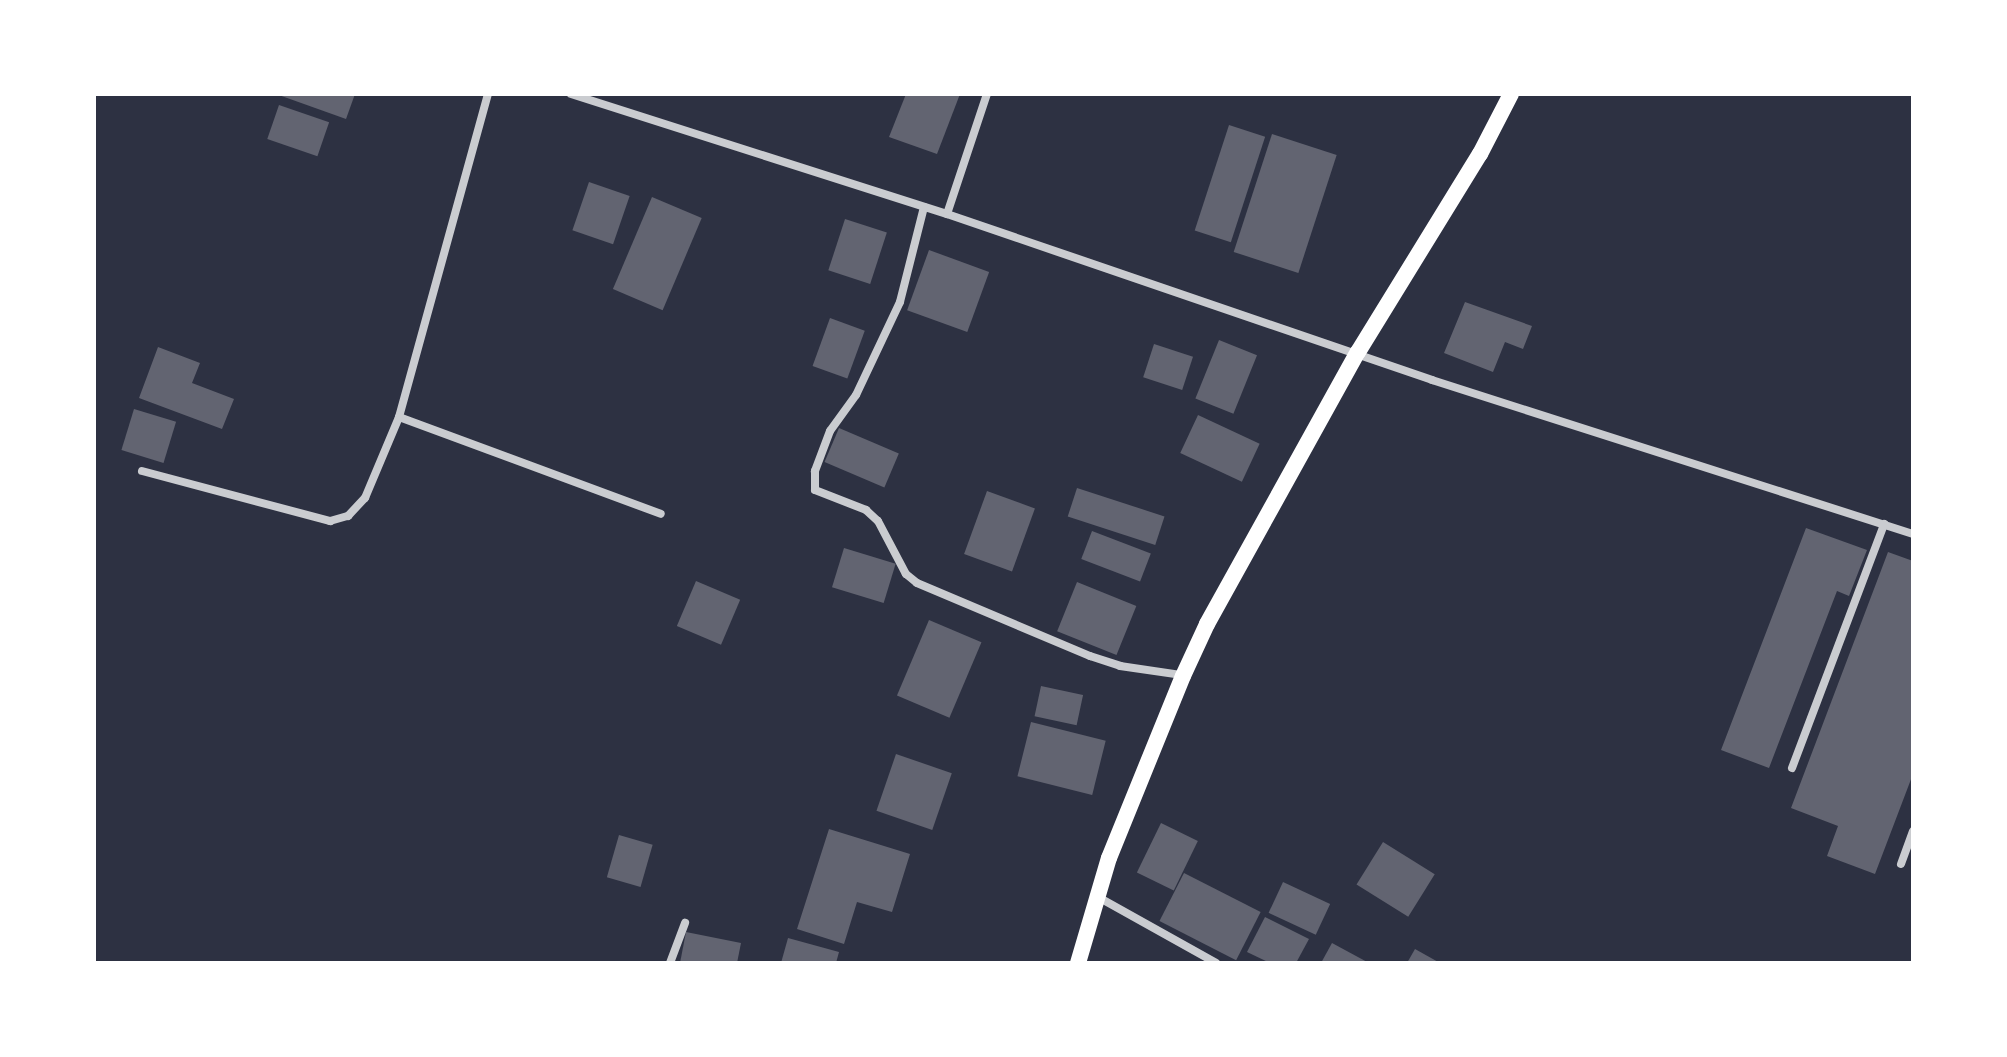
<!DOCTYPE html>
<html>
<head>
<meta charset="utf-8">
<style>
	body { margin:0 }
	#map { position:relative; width:2007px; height:1057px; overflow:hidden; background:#2d3142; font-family:Lora,serif }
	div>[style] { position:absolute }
	.building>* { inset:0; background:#626471; transform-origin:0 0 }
	.minor>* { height:8px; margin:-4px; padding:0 4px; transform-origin:4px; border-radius:4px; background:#caccd0 }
	.secondary>* { height:16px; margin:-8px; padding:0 8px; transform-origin:8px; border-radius:8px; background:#fff }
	span { translate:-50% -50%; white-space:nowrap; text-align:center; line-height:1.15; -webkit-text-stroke:7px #fff; paint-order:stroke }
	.frame { position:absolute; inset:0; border:96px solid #fff; pointer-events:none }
</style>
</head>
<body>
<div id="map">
	<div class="building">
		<i style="clip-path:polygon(276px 94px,355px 94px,346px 119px)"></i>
		<i style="clip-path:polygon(906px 94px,960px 94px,937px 154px,889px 137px)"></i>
		<i style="left:279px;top:105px;width:53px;height:36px;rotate:19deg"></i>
		<i style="left:1229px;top:125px;width:38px;height:111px;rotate:18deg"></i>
		<i style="left:1272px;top:134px;width:68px;height:124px;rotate:18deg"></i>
		<i style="left:589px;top:182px;width:43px;height:51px;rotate:19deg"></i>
		<i style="left:652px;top:197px;width:54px;height:100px;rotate:23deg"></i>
		<i style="left:845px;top:219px;width:44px;height:54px;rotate:18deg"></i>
		<i style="left:929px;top:250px;width:64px;height:64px;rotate:20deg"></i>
		<i style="clip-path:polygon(1465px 302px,1532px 326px,1523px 349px,1505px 342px,1493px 372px,1444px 353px)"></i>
		<i style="left:830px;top:318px;width:37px;height:51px;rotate:20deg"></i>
		<i style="left:1219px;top:340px;width:41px;height:63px;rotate:22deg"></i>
		<i style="left:1154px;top:344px;width:41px;height:35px;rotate:18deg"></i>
		<i style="clip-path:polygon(158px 347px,200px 363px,192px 383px,234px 399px,222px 429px,139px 398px)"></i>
		<i style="left:134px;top:409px;width:44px;height:43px;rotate:17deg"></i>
		<i style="left:1198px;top:415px;width:68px;height:42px;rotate:25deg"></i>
		<i style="left:839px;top:428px;width:65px;height:37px;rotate:23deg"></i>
		<i style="left:1077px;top:488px;width:92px;height:30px;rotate:18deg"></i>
		<i style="left:987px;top:491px;width:51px;height:67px;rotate:20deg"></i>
		<i style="clip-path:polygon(1806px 528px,1867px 550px,1849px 596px,1837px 591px,1769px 768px,1721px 750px)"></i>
		<i style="left:1092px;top:531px;width:63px;height:30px;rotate:21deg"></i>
		<i style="left:844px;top:548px;width:54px;height:41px;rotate:17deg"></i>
		<i style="clip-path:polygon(1888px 552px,1913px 561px,1913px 774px,1875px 874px,1827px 856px,1838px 826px,1791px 808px)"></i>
		<i style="left:696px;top:581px;width:48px;height:49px;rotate:23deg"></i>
		<i style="left:1077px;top:582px;width:64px;height:53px;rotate:22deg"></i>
		<i style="left:929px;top:620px;width:57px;height:82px;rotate:23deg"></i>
		<i style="left:1041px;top:686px;width:43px;height:31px;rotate:12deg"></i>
		<i style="left:1031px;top:722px;width:77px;height:56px;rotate:14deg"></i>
		<i style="left:896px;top:754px;width:59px;height:60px;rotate:19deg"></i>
		<i style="left:1161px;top:823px;width:41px;height:55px;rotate:26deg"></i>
		<i style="clip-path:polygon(829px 829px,910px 854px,892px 912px,857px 902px,844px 944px,797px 929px)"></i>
		<i style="left:619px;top:835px;width:35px;height:44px;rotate:16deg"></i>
		<i style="left:1383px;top:842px;width:61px;height:50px;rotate:32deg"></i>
		<i style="left:1184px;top:873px;width:86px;height:54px;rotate:27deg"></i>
		<i style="left:1283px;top:882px;width:52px;height:34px;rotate:25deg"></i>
		<i style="clip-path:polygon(1265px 917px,1309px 939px,1296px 963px,1270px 963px,1247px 952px)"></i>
		<i style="clip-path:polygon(686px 932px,741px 943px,737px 963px,680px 963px)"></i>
		<i style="clip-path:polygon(788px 938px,839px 952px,836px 963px,781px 963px)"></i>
		<i style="clip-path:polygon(1332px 943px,1369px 963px,1321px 963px)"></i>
		<i style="clip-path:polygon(1415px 949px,1440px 963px,1407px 963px)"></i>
	</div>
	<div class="minor">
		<i style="left:571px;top:94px;width:395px;rotate:17.7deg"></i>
		<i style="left:947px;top:214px;width:513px;rotate:18.89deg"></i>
		<i style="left:1432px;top:380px;width:505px;rotate:17.75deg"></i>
		<i style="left:924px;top:207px;width:98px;rotate:104.2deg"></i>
		<i style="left:900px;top:302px;width:103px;rotate:115.3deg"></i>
		<i style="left:856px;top:395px;width:44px;rotate:125.8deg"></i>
		<i style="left:830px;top:431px;width:43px;rotate:110.6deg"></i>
		<i style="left:815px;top:471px;width:19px;rotate:90deg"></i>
		<i style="left:815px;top:490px;width:55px;rotate:21.4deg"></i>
		<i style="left:866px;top:510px;width:16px;rotate:43deg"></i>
		<i style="left:878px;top:521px;width:60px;rotate:62.2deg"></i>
		<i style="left:906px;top:574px;width:14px;rotate:39deg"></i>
		<i style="left:917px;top:583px;width:188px;rotate:22.9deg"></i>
		<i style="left:1090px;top:656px;width:32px;rotate:18deg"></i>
		<i style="left:1120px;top:666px;width:63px;rotate:8.3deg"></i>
		<i style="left:947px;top:214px;width:126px;rotate:-71.6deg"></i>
		<i style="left:399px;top:417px;width:279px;rotate:20.3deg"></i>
		<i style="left:142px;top:471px;width:195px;rotate:14.9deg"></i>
		<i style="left:330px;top:521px;width:19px;rotate:-16deg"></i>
		<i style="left:348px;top:516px;width:25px;rotate:-47deg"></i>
		<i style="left:365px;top:498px;width:88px;rotate:-67.2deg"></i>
		<i style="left:399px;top:417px;width:335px;rotate:-74.6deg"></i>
		<i style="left:1792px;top:768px;width:261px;rotate:-69.3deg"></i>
		<i style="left:1901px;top:864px;width:35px;rotate:-70deg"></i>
		<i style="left:1098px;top:897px;width:135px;rotate:29.2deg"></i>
		<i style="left:670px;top:963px;width:43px;rotate:-69.4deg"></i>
	</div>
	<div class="secondary">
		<i style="left:1078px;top:963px;width:109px;rotate:-73.6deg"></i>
		<i style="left:1109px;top:858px;width:196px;rotate:-67.9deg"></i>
		<i style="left:1183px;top:676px;width:57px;rotate:-65.2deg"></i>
		<i style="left:1207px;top:624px;width:311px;rotate:-61deg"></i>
		<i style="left:1358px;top:352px;width:233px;rotate:-58.4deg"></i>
		<i style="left:1480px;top:154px;width:68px;rotate:-62.7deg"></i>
	</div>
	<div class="frame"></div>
</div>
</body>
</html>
